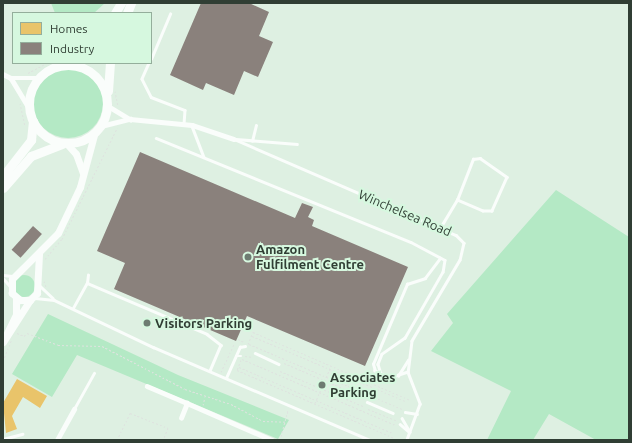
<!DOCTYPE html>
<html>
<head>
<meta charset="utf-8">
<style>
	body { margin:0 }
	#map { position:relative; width:632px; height:443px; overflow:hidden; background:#def0e2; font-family:Ubuntu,sans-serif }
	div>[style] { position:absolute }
	.green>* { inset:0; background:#b4e9c5 }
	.round { border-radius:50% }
	.homes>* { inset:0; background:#e9c46a }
	.industry>* { inset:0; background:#8a817c; transform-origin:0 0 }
	.path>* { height:1px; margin-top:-0.5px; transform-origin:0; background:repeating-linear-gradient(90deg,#dee3df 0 2px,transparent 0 4px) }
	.lane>* { height:2.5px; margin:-1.25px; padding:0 1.25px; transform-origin:1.25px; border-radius:1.25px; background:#fafdfb }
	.street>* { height:4.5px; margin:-2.25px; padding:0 2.25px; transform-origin:2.25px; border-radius:2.25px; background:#fafdfb }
	.secondary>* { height:7px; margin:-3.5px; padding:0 3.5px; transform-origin:3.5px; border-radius:3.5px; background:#fafdfb }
	.highway>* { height:9px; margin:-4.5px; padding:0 4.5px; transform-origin:4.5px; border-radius:4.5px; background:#fafdfb }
	.highway>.ring { margin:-4.5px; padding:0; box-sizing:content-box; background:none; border:9px solid #fafdfb; border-radius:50% }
	.dots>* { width:11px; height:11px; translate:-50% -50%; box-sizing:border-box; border:2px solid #d6f8df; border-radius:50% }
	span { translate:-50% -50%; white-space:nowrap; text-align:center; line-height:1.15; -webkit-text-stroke:4px #d6f8df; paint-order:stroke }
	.street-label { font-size:13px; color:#303e34 }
	.poi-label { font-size:13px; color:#303e34; font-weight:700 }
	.left { translate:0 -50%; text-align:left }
	.frame { position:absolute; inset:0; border:4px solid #303e34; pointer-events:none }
	.legend { position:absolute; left:12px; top:12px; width:140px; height:52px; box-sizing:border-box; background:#d6f8df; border:1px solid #94ae9b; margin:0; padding:5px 7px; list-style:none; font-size:12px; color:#303e34 }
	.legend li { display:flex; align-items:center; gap:8px; height:20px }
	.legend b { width:20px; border:1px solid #94ae9b }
</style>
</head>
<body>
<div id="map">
	<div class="green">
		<i style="clip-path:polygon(51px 3px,105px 3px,94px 13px,55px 13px)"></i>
		<i class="round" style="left:33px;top:68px;width:70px;height:70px"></i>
		<i style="clip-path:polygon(556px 190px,629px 237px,629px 440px,596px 440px,549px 414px,533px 440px,487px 440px,511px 391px,431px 351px,453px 323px,447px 314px)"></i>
		<i class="round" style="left:13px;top:275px;width:22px;height:22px"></i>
		<i style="clip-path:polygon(48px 314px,178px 375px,289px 420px,278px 439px,77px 355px,52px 397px,12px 374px)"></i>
	</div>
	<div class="homes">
		<i style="clip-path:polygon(17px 379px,47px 396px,40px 408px,23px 397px,12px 416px,17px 429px,6px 433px,3px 403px)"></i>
	</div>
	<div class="industry">
		<i style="clip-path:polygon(201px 3px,249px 3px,269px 12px,259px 36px,273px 42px,258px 77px,244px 71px,234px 95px,206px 83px,203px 90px,170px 75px)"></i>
		<i style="clip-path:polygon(140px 152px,295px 218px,302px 203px,313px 207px,308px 217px,314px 220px,312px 226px,408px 267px,365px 366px,247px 316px,236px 341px,114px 289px,125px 263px,97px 251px)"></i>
		<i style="left:33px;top:226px;width:12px;height:32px;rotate:42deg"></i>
	</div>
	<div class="path">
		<i style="left:3px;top:66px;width:5px;rotate:-79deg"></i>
		<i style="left:28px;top:73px;width:21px;rotate:-28deg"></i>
		<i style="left:115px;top:91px;width:15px;rotate:79deg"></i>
		<i style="left:20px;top:103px;width:24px;rotate:78deg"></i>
		<i style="left:45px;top:259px;width:26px;rotate:-50deg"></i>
		<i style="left:62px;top:239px;width:124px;rotate:-63.6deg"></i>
		<i style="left:44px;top:281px;width:6px;rotate:72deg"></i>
		<i style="left:17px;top:333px;width:8px;rotate:23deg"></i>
		<i style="left:24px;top:336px;width:4px;rotate:-45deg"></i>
		<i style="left:27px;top:333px;width:33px;rotate:21deg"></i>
		<i style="left:58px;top:345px;width:44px;rotate:1.3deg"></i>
		<i style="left:102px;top:346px;width:93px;rotate:27.4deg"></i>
		<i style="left:185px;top:389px;width:48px;rotate:18.1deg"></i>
		<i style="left:231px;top:404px;width:36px;rotate:28deg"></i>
		<i style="left:263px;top:421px;width:24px;rotate:2deg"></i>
		<i style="left:252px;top:336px;width:166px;rotate:23deg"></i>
		<i style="left:238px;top:339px;width:7px;rotate:27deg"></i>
		<i style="left:248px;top:344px;width:13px;rotate:-67deg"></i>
		<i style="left:253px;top:332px;width:171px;rotate:23.4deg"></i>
		<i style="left:249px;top:344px;width:166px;rotate:23deg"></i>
		<i style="left:245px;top:356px;width:8px;rotate:7deg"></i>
		<i style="left:242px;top:359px;width:167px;rotate:23.3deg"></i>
		<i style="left:241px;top:360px;width:11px;rotate:112deg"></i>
		<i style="left:237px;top:370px;width:171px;rotate:23.4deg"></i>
		<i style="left:3px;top:361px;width:22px;rotate:-68deg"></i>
		<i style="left:284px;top:363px;width:89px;rotate:23.1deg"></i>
		<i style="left:239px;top:367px;width:167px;rotate:23.3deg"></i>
		<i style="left:280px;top:371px;width:90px;rotate:22.9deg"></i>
		<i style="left:221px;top:372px;width:31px;rotate:-65deg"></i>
		<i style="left:315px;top:403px;width:40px;rotate:-66.6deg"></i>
		<i style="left:203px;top:405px;width:8px;rotate:-76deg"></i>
		<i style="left:368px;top:409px;width:31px;rotate:22deg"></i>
		<i style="left:117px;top:440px;width:30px;rotate:-64deg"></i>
		<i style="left:130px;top:413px;width:41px;rotate:21.5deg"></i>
		<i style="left:168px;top:428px;width:13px;rotate:113deg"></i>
		<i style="left:280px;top:440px;width:31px;rotate:-75deg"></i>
	</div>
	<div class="lane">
		<i style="left:151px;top:59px;width:49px;rotate:-67.1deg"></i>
		<i style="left:149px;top:63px;width:17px;rotate:114deg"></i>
		<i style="left:142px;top:79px;width:20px;rotate:63deg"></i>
		<i style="left:151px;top:97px;width:36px;rotate:21deg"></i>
		<i style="left:185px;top:110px;width:14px;rotate:94deg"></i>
		<i style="left:192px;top:126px;width:33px;rotate:69deg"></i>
		<i style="left:156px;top:138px;width:275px;rotate:22.2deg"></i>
		<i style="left:411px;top:242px;width:38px;rotate:28deg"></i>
		<i style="left:445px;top:260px;width:12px;rotate:99deg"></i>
		<i style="left:443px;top:272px;width:76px;rotate:119.9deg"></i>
		<i style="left:405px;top:338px;width:28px;rotate:145deg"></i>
		<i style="left:382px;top:354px;width:11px;rotate:112deg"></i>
		<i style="left:378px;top:364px;width:10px;rotate:73deg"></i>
		<i style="left:234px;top:139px;width:242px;rotate:23.4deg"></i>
		<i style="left:456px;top:235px;width:11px;rotate:45deg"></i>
		<i style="left:464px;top:243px;width:17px;rotate:103deg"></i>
		<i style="left:460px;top:260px;width:94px;rotate:120.7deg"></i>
		<i style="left:412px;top:341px;width:31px;rotate:97deg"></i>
		<i style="left:408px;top:372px;width:34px;rotate:69deg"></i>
		<i style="left:420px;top:404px;width:38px;rotate:110deg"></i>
		<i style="left:236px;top:139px;width:61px;rotate:4.7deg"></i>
		<i style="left:252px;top:141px;width:16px;rotate:-76deg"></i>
		<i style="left:440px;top:228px;width:33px;rotate:-59deg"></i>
		<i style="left:457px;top:200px;width:44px;rotate:-68.7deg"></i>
		<i style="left:473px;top:159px;width:7px;rotate:-8deg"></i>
		<i style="left:480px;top:158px;width:33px;rotate:35deg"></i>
		<i style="left:507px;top:177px;width:37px;rotate:114deg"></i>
		<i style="left:492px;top:211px;width:9px;rotate:180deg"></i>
		<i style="left:483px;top:211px;width:28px;rotate:-157deg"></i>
		<i style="left:3px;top:275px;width:9px;rotate:6deg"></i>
		<i style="left:3px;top:278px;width:11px;rotate:49deg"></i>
		<i style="left:87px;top:283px;width:8px;rotate:-83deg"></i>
		<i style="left:39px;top:285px;width:19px;rotate:43deg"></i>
		<i style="left:35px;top:298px;width:19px;rotate:6deg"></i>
		<i style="left:54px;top:300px;width:110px;rotate:25.4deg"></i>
		<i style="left:153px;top:347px;width:236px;rotate:23.2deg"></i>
		<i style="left:73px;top:308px;width:29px;rotate:-61deg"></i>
		<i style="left:87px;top:283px;width:130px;rotate:23deg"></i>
		<i style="left:207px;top:334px;width:18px;rotate:38deg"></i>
		<i style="left:221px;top:345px;width:28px;rotate:113deg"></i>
		<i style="left:255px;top:353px;width:26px;rotate:25deg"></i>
		<i style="left:236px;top:356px;width:5px"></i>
		<i style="left:408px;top:372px;width:19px;rotate:162deg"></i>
		<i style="left:390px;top:378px;width:17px;rotate:-155deg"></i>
		<i style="left:375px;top:371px;width:7px;rotate:-106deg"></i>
		<i style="left:373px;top:364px;width:87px;rotate:-67deg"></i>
		<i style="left:407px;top:284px;width:19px;rotate:-18deg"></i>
		<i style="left:425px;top:278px;width:25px;rotate:-53deg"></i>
		<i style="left:398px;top:376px;width:19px;rotate:-58deg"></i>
		<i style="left:226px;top:378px;width:34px;rotate:-66deg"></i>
		<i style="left:240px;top:347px;width:5px;rotate:-11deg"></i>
		<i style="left:367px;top:402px;width:28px;rotate:23deg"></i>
		<i style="left:74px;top:409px;width:41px;rotate:-60.9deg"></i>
		<i style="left:405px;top:412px;width:12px;rotate:9deg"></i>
		<i style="left:402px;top:418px;width:16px;rotate:60deg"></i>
		<i style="left:400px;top:424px;width:11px;rotate:41deg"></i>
		<i style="left:3px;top:439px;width:20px;rotate:-15deg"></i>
	</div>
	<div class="street">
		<i style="left:3px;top:74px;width:9px;rotate:27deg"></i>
		<i style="left:11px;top:78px;width:28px"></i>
		<i style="left:11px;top:78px;width:35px;rotate:59deg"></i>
		<i style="left:108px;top:106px;width:26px;rotate:31deg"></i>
		<i style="left:130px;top:119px;width:62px;rotate:5.5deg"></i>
		<i style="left:192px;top:125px;width:44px;rotate:18.4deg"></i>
		<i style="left:101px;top:126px;width:30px;rotate:-14deg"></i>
		<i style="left:147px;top:386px;width:43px;rotate:23deg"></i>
		<i style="left:181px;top:418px;width:16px;rotate:-68deg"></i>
		<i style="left:187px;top:403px;width:93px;rotate:23.5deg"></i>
		<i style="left:57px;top:440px;width:35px;rotate:-61deg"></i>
	</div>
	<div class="secondary">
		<i style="left:67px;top:144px;width:13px;rotate:48deg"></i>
		<i style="left:76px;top:154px;width:20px;rotate:70deg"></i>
		<i style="left:39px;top:254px;width:39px;rotate:93deg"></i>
		<i style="left:37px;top:293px;width:10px;rotate:135deg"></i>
		<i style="left:30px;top:300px;width:10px;rotate:180deg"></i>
		<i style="left:20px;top:300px;width:11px;rotate:-139deg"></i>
		<i style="left:12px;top:293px;width:14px;rotate:-90deg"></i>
		<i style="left:12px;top:279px;width:65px;rotate:-45deg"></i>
		<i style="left:58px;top:233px;width:51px;rotate:-64.4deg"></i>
		<i style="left:80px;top:187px;width:54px;rotate:-74.9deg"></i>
		<i style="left:5px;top:337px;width:25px;rotate:-64deg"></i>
		<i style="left:16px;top:314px;width:16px;rotate:-90deg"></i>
		<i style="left:3px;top:342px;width:50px;rotate:-57.3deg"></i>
	</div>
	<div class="highway">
		<i style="left:115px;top:13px;width:12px;rotate:-59deg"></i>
		<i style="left:127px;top:13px;width:11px;rotate:-68deg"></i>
		<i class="ring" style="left:29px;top:65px;width:69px;height:69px"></i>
		<i style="left:108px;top:91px;width:28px;rotate:-86deg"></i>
		<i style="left:3px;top:176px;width:46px;rotate:-52.1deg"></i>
		<i style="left:31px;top:140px;width:19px;rotate:-84deg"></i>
		<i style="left:3px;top:188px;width:43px;rotate:-48.8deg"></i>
		<i style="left:31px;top:156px;width:33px;rotate:-21deg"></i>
	</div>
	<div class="dots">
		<i style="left:248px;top:257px;background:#6d7c71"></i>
		<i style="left:147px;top:323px;background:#6d7c71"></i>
		<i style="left:322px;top:385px;background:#6d7c71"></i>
	</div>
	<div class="street-label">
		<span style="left:405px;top:213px;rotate:23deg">Winchelsea Road</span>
	</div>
	<div class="poi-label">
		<span class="left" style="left:256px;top:257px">Amazon<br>Fulfilment Centre</span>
		<span class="left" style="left:155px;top:323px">Visitors Parking</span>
		<span class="left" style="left:330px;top:385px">Associates<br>Parking</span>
	</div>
	<div class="frame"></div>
	<ul class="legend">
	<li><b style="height:11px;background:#e9c46a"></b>Homes</li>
	<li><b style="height:11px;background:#8a817c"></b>Industry</li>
	</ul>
</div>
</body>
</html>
